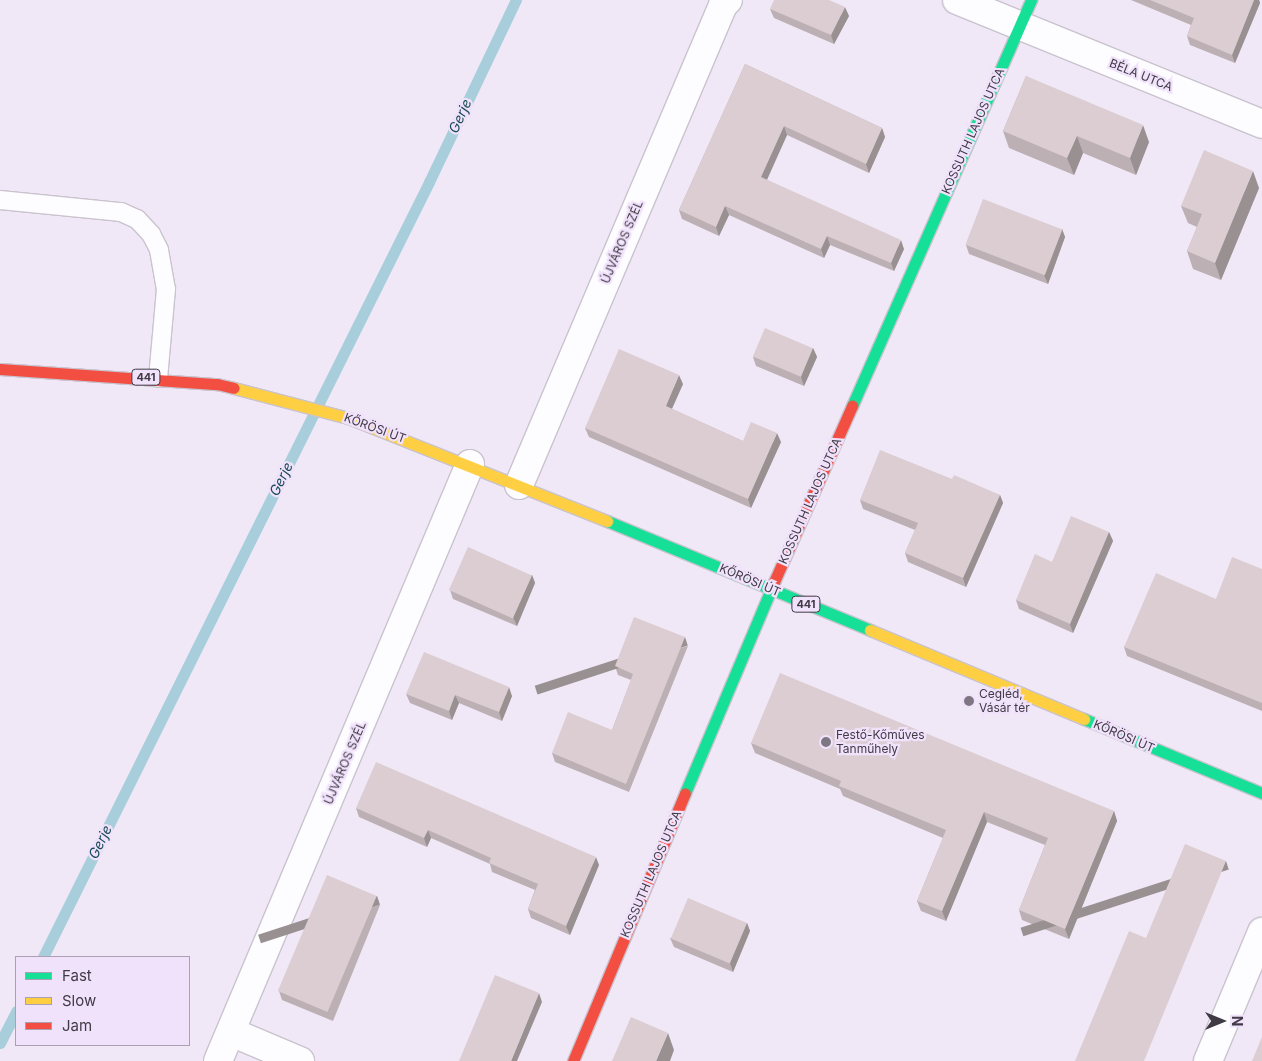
<!DOCTYPE html>
<html>
<head>
<meta charset="utf-8">
<style>
	body { margin:0 }
	#map { position:relative; width:1262px; height:1061px; overflow:hidden; background:#f0e8f6; font-family:Inter,sans-serif }
	div>[style] { position:absolute }
	.stream>* { height:11px; margin:-5.5px; padding:0 5.5px; transform-origin:5.5px; border-radius:5.5px; background:#a8cedb }
	.roads { filter:drop-shadow(1px 0 #c9c3ce) drop-shadow(-1px 0 #c9c3ce) drop-shadow(0 1px #c9c3ce) drop-shadow(0 -1px #c9c3ce) }
	.lane>* { height:18px; margin:-9px; padding:0 9px; transform-origin:9px; border-radius:9px; background:#fdfcfe }
	.street>* { height:28px; margin:-14px; padding:0 14px; transform-origin:14px; border-radius:14px; background:#fdfcfe }
	.fast>* { height:11px; margin:-5.5px; padding:0 5.5px; transform-origin:5.5px; border-radius:5.5px; background:#16e098 }
	.slow>* { height:11px; margin:-5.5px; padding:0 5.5px; transform-origin:5.5px; border-radius:5.5px; background:#ffcf43 }
	.jam>* { height:11px; margin:-5.5px; padding:0 5.5px; transform-origin:5.5px; border-radius:5.5px; background:#f24e42 }
	.wall>* { inset:0; background:#bcb0b4 }
	.shaded-wall>* { inset:0; background:#999092; transform-origin:0 0 }
	.building>* { inset:0; background:#dbcdd1; transform-origin:0 0 }
	.dots>* { width:14px; height:14px; translate:-50% -50%; box-sizing:border-box; border:2px solid #f1e2fc; border-radius:50% }
	span { translate:-50% -50%; white-space:nowrap; text-align:center; line-height:1.15; -webkit-text-stroke:4.5px #f1e2fc; paint-order:stroke }
	.shield-label span { padding:1px 4px; background:#f1e2fc; border:1px solid; border-radius:4px; -webkit-text-stroke-width:0 }
	.shield-label { font-size:11px; color:#403a45; font-weight:700 }
	.street-label { font-size:12px; color:#403a45 }
	.poi-label { font-size:12px; color:#403a45 }
	.left { translate:0 -50%; text-align:left }
	.water-label { font-size:14px; color:#184b55; font-style:italic }
	.legend { position:absolute; left:15px; top:956px; width:175px; height:90px; box-sizing:border-box; background:#f1e2fc; border:1px solid #aa9fb3; margin:0; padding:6px 9px; list-style:none; font-size:15px; color:#403a45 }
	.legend li { display:flex; align-items:center; gap:10px; height:25px }
	.legend b { width:25px; border:1px solid #aa9fb3 }
	.north { position:absolute; left:1197px; top:996px; width:50px; height:50px; -webkit-text-stroke:4px #f1e2fc; paint-order:stroke; rotate:90deg; font-size:14px; font-weight:700; line-height:20px; text-align:center; color:#403a45 }
	.north::after { content:''; display:block; margin:auto; width:18px; height:22px; background:#403a45; clip-path:polygon(50% 0,100% 100%,50% 72%,0 100%) }
</style>
</head>
<body>
<div id="map">
	<div class="stream">
		<i style="left:43px;top:957px;width:866px;rotate:-63.52deg"></i>
		<i style="left:429px;top:182px;width:202px;rotate:-64.5deg"></i>
		<i style="left:0;top:1043px;width:36px;rotate:-63deg"></i>
	</div>
	<div class="roads">
		<div class="lane">
			<i style="left:0;top:200px;width:122px;rotate:5.7deg"></i>
			<i style="left:121px;top:212px;width:17px;rotate:24deg"></i>
			<i style="left:137px;top:219px;width:21px;rotate:47deg"></i>
			<i style="left:151px;top:234px;width:18px;rotate:63deg"></i>
			<i style="left:159px;top:250px;width:40px;rotate:80deg"></i>
			<i style="left:166px;top:289px;width:89px;rotate:95.1deg"></i>
		</div>
		<div class="street">
			<i style="left:957px;top:0;width:329px;rotate:22.1deg"></i>
			<i style="left:519px;top:485px;width:522px;rotate:-66.97deg"></i>
			<i style="left:723px;top:5px;width:7px;rotate:-45deg"></i>
			<i style="left:231px;top:1032px;width:75px;rotate:22.8deg"></i>
			<i style="left:218px;top:1061px;width:648px;rotate:-67.11deg"></i>
			<i style="left:1208px;top:1061px;width:140px;rotate:-67.3deg"></i>
		</div>
		<div class="fast">
			<i style="left:852px;top:406px;width:444px;rotate:-66.2deg"></i>
			<i style="left:607px;top:521px;width:285px;rotate:22.5deg"></i>
			<i style="left:1084px;top:719px;width:193px;rotate:22.6deg"></i>
			<i style="left:685px;top:793px;width:229px;rotate:-67.1deg"></i>
		</div>
		<div class="slow">
			<i style="left:234px;top:388px;width:118px;rotate:14.7deg"></i>
			<i style="left:348px;top:418px;width:279px;rotate:21.7deg"></i>
			<i style="left:870px;top:630px;width:232px;rotate:22.6deg"></i>
		</div>
		<div class="jam">
			<i style="left:0;top:369px;width:218px;rotate:4deg"></i>
			<i style="left:217px;top:384px;width:17px;rotate:13deg"></i>
			<i style="left:774px;top:582px;width:193px;rotate:-66.1deg"></i>
			<i style="left:573px;top:1061px;width:290px;rotate:-67.3deg"></i>
		</div>
	</div>
	<div class="wall">
		<i style="clip-path:polygon(1131px 0,1259px 0,1260px 3px,1235px 63px,1190px 45px,1187px 36px,1191px 25px)"></i>
		<i style="clip-path:polygon(770px 9px,849px 16px,834px 44px,774px 18px)"></i>
		<i style="clip-path:polygon(745px 64px,882px 128px,885px 137px,869px 173px,787px 135px,767px 180px,904px 249px,894px 271px,830px 245px,824px 258px,729px 215px,719px 236px,682px 219px,679px 210px)"></i>
		<i style="clip-path:polygon(1026px 76px,1149px 142px,1136px 175px,1083px 153px,1074px 175px,1009px 148px,1003px 131px)"></i>
		<i style="clip-path:polygon(1259px 188px,1221px 280px,1193px 269px,1187px 251px,1197px 227px,1188px 223px,1181px 206px)"></i>
		<i style="clip-path:polygon(1062px 229px,1065px 237px,1048px 284px,969px 254px,966px 245px)"></i>
		<i style="clip-path:polygon(813px 348px,817px 357px,804px 386px,756px 366px,753px 357px)"></i>
		<i style="clip-path:polygon(683px 384px,672px 409px,743px 441px,781px 442px,751px 508px,589px 437px,585px 428px)"></i>
		<i style="clip-path:polygon(952px 479px,1000px 495px,1003px 503px,966px 587px,908px 562px,905px 553px,915px 530px,863px 509px,860px 500px)"></i>
		<i style="clip-path:polygon(1109px 532px,1113px 541px,1073px 633px,1019px 609px,1016px 600px,1052px 562px)"></i>
		<i style="clip-path:polygon(1262px 569px,1262px 711px,1127px 656px,1124px 647px,1216px 599px)"></i>
		<i style="clip-path:polygon(532px 575px,535px 583px,517px 626px,453px 599px,450px 590px)"></i>
		<i style="clip-path:polygon(688px 646px,629px 792px,555px 762px,552px 753px,612px 730px,631px 680px,618px 675px,615px 666px)"></i>
		<i style="clip-path:polygon(406px 694px,512px 696px,502px 721px,459px 703px,452px 720px,410px 703px)"></i>
		<i style="clip-path:polygon(751px 743px,1114px 811px,1117px 821px,1069px 939px,1022px 920px,1019px 910px,1045px 845px,987px 822px,946px 921px,921px 911px,917px 901px,943px 838px,843px 796px,840px 789px,755px 753px)"></i>
		<i style="clip-path:polygon(356px 808px,599px 865px,570px 935px,531px 918px,528px 909px,535px 890px,492px 872px,490px 864px,431px 838px,427px 847px,359px 817px)"></i>
		<i style="clip-path:polygon(377px 896px,380px 905px,333px 1021px,282px 1000px,279px 991px)"></i>
		<i style="clip-path:polygon(747px 923px,750px 931px,733px 972px,674px 947px,670px 938px)"></i>
	</div>
	<div class="shaded-wall">
		<i style="clip-path:polygon(1254px 0,1259px 0,1260px 3px,1235px 63px,1232px 55px)"></i>
		<i style="clip-path:polygon(845px 7px,849px 16px,834px 44px,831px 35px)"></i>
		<i style="clip-path:polygon(1143px 125px,1149px 142px,1136px 175px,1130px 158px)"></i>
		<i style="clip-path:polygon(784px 126px,787px 135px,764px 186px,761px 177px)"></i>
		<i style="clip-path:polygon(882px 128px,885px 137px,869px 173px,866px 164px)"></i>
		<i style="clip-path:polygon(1077px 136px,1083px 153px,1074px 175px,1067px 158px)"></i>
		<i style="clip-path:polygon(1253px 171px,1259px 188px,1221px 280px,1215px 263px)"></i>
		<i style="clip-path:polygon(725px 206px,729px 215px,719px 236px,716px 227px)"></i>
		<i style="clip-path:polygon(1062px 229px,1065px 237px,1048px 284px,1044px 275px)"></i>
		<i style="clip-path:polygon(827px 236px,830px 245px,824px 258px,821px 249px)"></i>
		<i style="clip-path:polygon(901px 240px,904px 249px,894px 271px,891px 263px)"></i>
		<i style="clip-path:polygon(813px 348px,817px 357px,804px 386px,801px 377px)"></i>
		<i style="clip-path:polygon(679px 375px,683px 384px,669px 415px,666px 406px)"></i>
		<i style="clip-path:polygon(777px 433px,781px 442px,751px 508px,748px 499px)"></i>
		<i style="clip-path:polygon(1000px 495px,1003px 503px,966px 587px,963px 578px)"></i>
		<i style="clip-path:polygon(1109px 532px,1113px 541px,1073px 633px,1070px 624px)"></i>
		<i style="clip-path:polygon(532px 575px,535px 583px,517px 626px,513px 617px)"></i>
		<i style="left:685px;top:637px;width:9px;height:158px;rotate:72deg"></i>
		<i style="clip-path:polygon(509px 687px,512px 696px,502px 721px,499px 712px)"></i>
		<i style="clip-path:polygon(455px 695px,459px 703px,452px 720px,449px 711px)"></i>
		<i style="clip-path:polygon(1114px 811px,1117px 821px,1069px 939px,1065px 929px)"></i>
		<i style="clip-path:polygon(984px 812px,987px 822px,946px 921px,942px 911px)"></i>
		<i style="clip-path:polygon(428px 830px,431px 838px,427px 847px,424px 838px)"></i>
		<i style="clip-path:polygon(596px 857px,599px 865px,570px 935px,566px 926px)"></i>
		<i style="left:1226px;top:861px;width:9px;height:216px;rotate:72deg"></i>
		<i style="left:377px;top:896px;width:9px;height:125px;rotate:72deg"></i>
		<i style="clip-path:polygon(747px 923px,750px 931px,733px 972px,730px 963px)"></i>
		<i style="clip-path:polygon(539px 993px,542px 1002px,517px 1061px,511px 1061px)"></i>
		<i style="clip-path:polygon(668px 1033px,674px 1050px,670px 1061px,656px 1061px)"></i>
	</div>
	<div class="building">
		<i style="clip-path:polygon(774px 0,829px 0,845px 7px,831px 35px,770px 9px)"></i>
		<i style="clip-path:polygon(1150px 0,1254px 0,1232px 55px,1187px 36px,1194px 18px)"></i>
		<i style="clip-path:polygon(745px 64px,882px 128px,866px 164px,784px 126px,761px 177px,901px 240px,891px 263px,827px 236px,821px 249px,725px 206px,716px 227px,679px 210px)"></i>
		<i style="clip-path:polygon(1026px 76px,1143px 125px,1130px 158px,1077px 136px,1067px 158px,1003px 131px)"></i>
		<i style="clip-path:polygon(1204px 150px,1253px 171px,1215px 263px,1187px 251px,1202px 214px,1181px 206px)"></i>
		<i style="left:983px;top:199px;width:85px;height:49px;rotate:21deg"></i>
		<i style="left:765px;top:328px;width:52px;height:31px;rotate:23deg"></i>
		<i style="clip-path:polygon(619px 349px,679px 375px,666px 406px,743px 441px,751px 422px,777px 433px,748px 499px,585px 428px)"></i>
		<i style="clip-path:polygon(880px 450px,952px 479px,954px 475px,1000px 495px,963px 578px,905px 553px,918px 523px,860px 500px)"></i>
		<i style="clip-path:polygon(1071px 516px,1109px 532px,1070px 624px,1016px 600px,1035px 554px,1052px 562px)"></i>
		<i style="left:468px;top:547px;width:70px;height:47px;rotate:24deg"></i>
		<i style="clip-path:polygon(1232px 557px,1262px 569px,1262px 703px,1124px 647px,1156px 573px,1216px 599px)"></i>
		<i style="clip-path:polygon(634px 617px,685px 637px,626px 784px,552px 753px,568px 712px,612px 730px,633px 674px,615px 666px)"></i>
		<i style="clip-path:polygon(424px 652px,509px 687px,499px 712px,455px 695px,449px 711px,406px 694px)"></i>
		<i style="clip-path:polygon(780px 673px,1114px 811px,1065px 929px,1019px 910px,1048px 838px,984px 812px,942px 911px,917px 901px,946px 830px,839px 786px,841px 781px,751px 743px)"></i>
		<i style="clip-path:polygon(376px 762px,596px 857px,566px 926px,528px 909px,538px 884px,489px 863px,491px 858px,428px 830px,424px 838px,356px 808px)"></i>
		<i style="clip-path:polygon(1185px 844px,1226px 861px,1144px 1061px,1075px 1061px,1129px 931px,1146px 938px)"></i>
		<i style="left:327px;top:875px;width:54px;height:126px;rotate:23deg"></i>
		<i style="left:688px;top:898px;width:64px;height:44px;rotate:23deg"></i>
		<i style="clip-path:polygon(495px 975px,539px 993px,511px 1061px,459px 1061px)"></i>
		<i style="clip-path:polygon(631px 1017px,668px 1033px,656px 1061px,612px 1061px)"></i>
		<i style="clip-path:polygon(1262px 1037px,1262px 1061px,1252px 1061px)"></i>
	</div>
	<div class="dots">
		<i style="left:969px;top:701px;background:#7e7783"></i>
		<i style="left:826px;top:742px;background:#7e7783"></i>
	</div>
	<div class="shield-label">
		<span style="left:146px;top:377px">441</span>
		<span style="left:806px;top:604px">441</span>
	</div>
	<div class="street-label">
		<span style="left:1141px;top:75px;rotate:22deg">BÉLA UTCA</span>
		<span style="left:973px;top:131px;rotate:-66deg">KOSSUTH LAJOS UTCA</span>
		<span style="left:622px;top:242px;rotate:-67deg">ÚJVÁROS SZÉL</span>
		<span style="left:375px;top:428px;rotate:20deg">KŐRÖSI ÚT</span>
		<span style="left:810px;top:501px;rotate:-66deg">KOSSUTH LAJOS UTCA</span>
		<span style="left:750px;top:580px;rotate:23deg">KŐRÖSI ÚT</span>
		<span style="left:1124px;top:736px;rotate:23deg">KŐRÖSI ÚT</span>
		<span style="left:345px;top:763px;rotate:-67deg">ÚJVÁROS SZÉL</span>
		<span style="left:651px;top:874px;rotate:-67deg">KOSSUTH LAJOS UTCA</span>
	</div>
	<div class="poi-label">
		<span class="left" style="left:979px;top:701px">Cegléd,<br>Vásár tér</span>
		<span class="left" style="left:836px;top:742px">Festő-Kőműves<br>Tanműhely</span>
	</div>
	<div class="water-label">
		<span style="left:460px;top:116px;rotate:-65deg">Gerje</span>
		<span style="left:281px;top:479px;rotate:-64deg">Gerje</span>
		<span style="left:100px;top:842px;rotate:-64deg">Gerje</span>
	</div>
	<ul class="legend">
	<li><b style="height:6px;background:#16e098"></b>Fast</li>
	<li><b style="height:6px;background:#ffcf43"></b>Slow</li>
	<li><b style="height:6px;background:#f24e42"></b>Jam</li>
	</ul>
	<div class="north">N</div>
</div>
</body>
</html>
